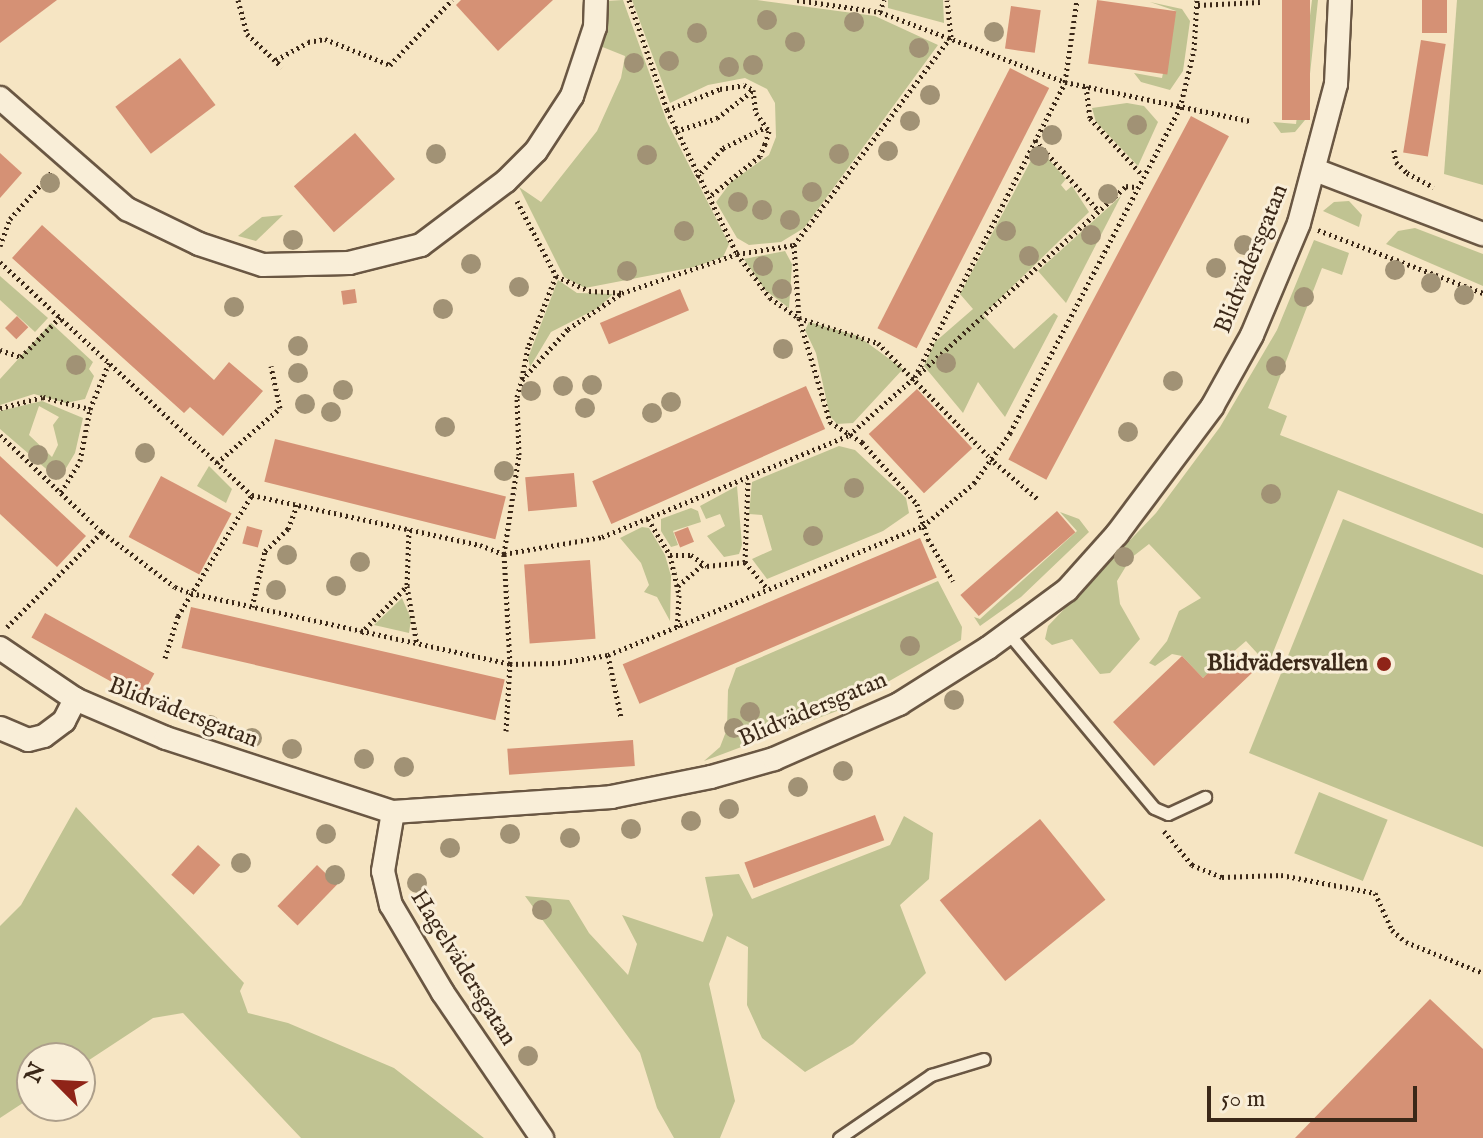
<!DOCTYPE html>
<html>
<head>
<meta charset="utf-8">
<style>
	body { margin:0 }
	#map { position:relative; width:1483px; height:1138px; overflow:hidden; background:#f6e5c3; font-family:"IM FELL English",serif }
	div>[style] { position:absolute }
	.green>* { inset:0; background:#c0c392; transform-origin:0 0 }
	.building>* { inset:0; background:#d59175; transform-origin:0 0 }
	.path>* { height:5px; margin-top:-2.5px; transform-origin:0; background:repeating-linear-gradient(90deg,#3b2818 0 2px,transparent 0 6px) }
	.roads { filter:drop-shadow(2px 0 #6a5743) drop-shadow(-2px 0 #6a5743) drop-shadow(0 2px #6a5743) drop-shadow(0 -2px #6a5743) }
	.lane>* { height:11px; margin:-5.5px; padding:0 5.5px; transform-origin:5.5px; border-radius:5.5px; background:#f9eed8 }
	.street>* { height:22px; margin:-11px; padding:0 11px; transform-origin:11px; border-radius:11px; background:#f9eed8 }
	.trees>* { width:20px; height:20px; margin:-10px; border-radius:50%; background:#a19275 }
	.dots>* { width:22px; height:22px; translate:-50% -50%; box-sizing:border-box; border:4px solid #f9eed8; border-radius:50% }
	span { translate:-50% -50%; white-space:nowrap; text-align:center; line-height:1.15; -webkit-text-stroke:6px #f9eed8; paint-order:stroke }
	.street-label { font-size:24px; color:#3b2818 }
	.poi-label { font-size:24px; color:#3b2818; font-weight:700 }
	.right { translate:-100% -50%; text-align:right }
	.north { position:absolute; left:16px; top:1042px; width:80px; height:80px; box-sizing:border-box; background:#f9eed8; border:2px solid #ad9f8b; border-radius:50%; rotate:294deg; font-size:22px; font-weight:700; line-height:32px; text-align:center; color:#3b2818 }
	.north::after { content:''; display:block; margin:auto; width:28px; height:36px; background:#8f2418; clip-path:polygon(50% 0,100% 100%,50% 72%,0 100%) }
	.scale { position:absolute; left:1207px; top:1086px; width:210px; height:36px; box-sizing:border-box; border:4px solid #3b2818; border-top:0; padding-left:10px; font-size:24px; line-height:28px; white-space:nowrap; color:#3b2818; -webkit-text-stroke:6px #f9eed8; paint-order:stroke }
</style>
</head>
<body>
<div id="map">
	<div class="green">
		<i style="clip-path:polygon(623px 0,667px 122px,729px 244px,723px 257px,694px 267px,585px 288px,564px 277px,519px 187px,541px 202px,597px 131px,621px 78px,625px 56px,600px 46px,606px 1px)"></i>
		<i style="clip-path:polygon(632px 0,757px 0,875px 16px,938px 45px,804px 228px,781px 242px,749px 245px,737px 238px,716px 202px,731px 182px,769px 155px,776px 137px,775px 103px,767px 89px,745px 78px,708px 85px,670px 103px)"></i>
		<i style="clip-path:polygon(888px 0,943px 0,944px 23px,888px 8px)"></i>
		<i style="clip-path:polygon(1312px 0,1318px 0,1305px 120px,1295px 132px,1281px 133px,1273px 122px,1296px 124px)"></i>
		<i style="clip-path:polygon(1457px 0,1483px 0,1483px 185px,1444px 174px)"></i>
		<i style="clip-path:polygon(1150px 2px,1182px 9px,1190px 21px,1183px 71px,1170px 90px,1141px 82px,1134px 73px,1162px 78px,1176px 11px)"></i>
		<i style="clip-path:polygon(1127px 103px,1144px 106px,1158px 122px,1138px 166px,1096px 122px,1092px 108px)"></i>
		<i style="clip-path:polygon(1038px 147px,1066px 179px,1061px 185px,1066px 191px,1072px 186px,1089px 212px,983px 315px,1014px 349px,1054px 313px,1058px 316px,1005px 417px,978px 382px,963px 413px,924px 366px,935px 342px,973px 309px,960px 294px)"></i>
		<i style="clip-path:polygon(1121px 196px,1066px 303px,1038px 271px)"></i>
		<i style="clip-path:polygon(1349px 201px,1362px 215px,1359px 227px,1323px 211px,1334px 202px)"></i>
		<i style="clip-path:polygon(283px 215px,256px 241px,238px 236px,262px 217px)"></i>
		<i style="clip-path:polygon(1415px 228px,1483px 254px,1483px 286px,1386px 244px,1398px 231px)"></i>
		<i style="clip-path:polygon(1314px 240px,1349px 253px,1342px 275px,1322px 268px,1268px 408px,1287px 416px,1280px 435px,1483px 514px,1483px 548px,1338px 490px,1268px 665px,1246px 641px,1203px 678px,1182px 656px,1172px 654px,1155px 666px,1149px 663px,1167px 641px,1179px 611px,1201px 598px,1149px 544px,1131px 558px,1117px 581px,1120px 604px,1140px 639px,1110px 673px,1100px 674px,1072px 639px,1052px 645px,1045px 639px,1048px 626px,1156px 513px,1220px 427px,1277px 330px)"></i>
		<i style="clip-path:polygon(785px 251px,792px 264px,789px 308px,765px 290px,744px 259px)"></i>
		<i style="clip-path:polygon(0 276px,48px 318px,35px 332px,0 300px)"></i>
		<i style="clip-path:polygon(558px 280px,577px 293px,613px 294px,598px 308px,551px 332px,530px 367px,528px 358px)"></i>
		<i style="clip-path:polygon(809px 322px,858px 336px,903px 369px,853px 423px,837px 424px,830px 416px,816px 353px,805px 330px)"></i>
		<i style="clip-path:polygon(51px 323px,93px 362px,89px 369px,94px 376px,85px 399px,66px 403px,34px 394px,0 405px,0 379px)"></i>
		<i style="clip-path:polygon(evenodd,42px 401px,83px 418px,75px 453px,59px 480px,0 429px,0 411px,42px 401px,39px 406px,59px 417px,53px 425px,58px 445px,52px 457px,29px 435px,39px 406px)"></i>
		<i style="clip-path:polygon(839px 446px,855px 450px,906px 498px,909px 513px,883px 531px,767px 579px,752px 559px,772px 550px,762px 515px,749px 514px,752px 482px)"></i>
		<i style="clip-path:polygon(209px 466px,232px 489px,226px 503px,197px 486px)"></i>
		<i style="clip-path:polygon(737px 486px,742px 545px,739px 554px,724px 557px,707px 536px,725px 526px,720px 514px,706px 519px,700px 506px)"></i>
		<i style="clip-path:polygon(691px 508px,698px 511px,701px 522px,673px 531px,678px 545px,671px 547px,661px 531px,661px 519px)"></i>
		<i style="clip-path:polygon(1060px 512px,1079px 519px,1089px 532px,1021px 597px,980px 626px,974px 617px,980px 619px,1077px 531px)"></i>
		<i style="clip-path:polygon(1343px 519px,1483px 575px,1483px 847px,1249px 753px)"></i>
		<i style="clip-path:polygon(642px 527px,649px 528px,665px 555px,671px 576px,670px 621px,657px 597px,644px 592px,649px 585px,641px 563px,620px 538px)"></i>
		<i style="clip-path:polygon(938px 581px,962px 627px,961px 640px,837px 711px,704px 761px,720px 747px,727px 729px,728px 690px,736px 668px)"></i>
		<i style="clip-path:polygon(402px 598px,411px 619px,409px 633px,374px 625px)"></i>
		<i style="left:1319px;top:792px;width:74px;height:66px;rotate:22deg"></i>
		<i style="clip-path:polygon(76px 807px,244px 983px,240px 991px,248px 1013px,288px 1023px,394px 1068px,484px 1138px,301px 1138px,183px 1013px,153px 1018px,80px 1066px,80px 1058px,32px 1058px,32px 1097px,0 1118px,0 926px,21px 905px)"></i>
		<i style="clip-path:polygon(904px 816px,933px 833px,929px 879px,900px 905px,926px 973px,853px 1044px,805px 1072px,762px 1038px,747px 1005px,748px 947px,727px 936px,709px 984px,735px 1101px,720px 1138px,674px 1138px,657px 1108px,640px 1053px,525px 896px,569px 900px,589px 933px,628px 975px,637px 944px,622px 915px,703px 942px,713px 915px,705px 877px,739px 874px,752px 899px,890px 845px)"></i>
	</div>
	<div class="building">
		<i style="clip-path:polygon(0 0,57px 0,0 43px)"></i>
		<i style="clip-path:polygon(461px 0,553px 0,498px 51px,456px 5px)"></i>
		<i style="left:1097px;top:0;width:80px;height:64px;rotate:8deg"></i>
		<i style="left:1282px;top:0;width:28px;height:120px"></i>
		<i style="left:1422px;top:0;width:25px;height:33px"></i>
		<i style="left:1011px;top:6px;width:30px;height:43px;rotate:8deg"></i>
		<i style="left:1421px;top:40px;width:25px;height:114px;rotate:9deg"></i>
		<i style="left:180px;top:58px;width:59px;height:81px;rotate:53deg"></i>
		<i style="left:1010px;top:68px;width:44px;height:292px;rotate:27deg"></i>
		<i style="left:1191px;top:116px;width:43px;height:389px;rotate:28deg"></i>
		<i style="left:355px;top:133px;width:61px;height:81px;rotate:49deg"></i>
		<i style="clip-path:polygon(0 153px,22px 173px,0 198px)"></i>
		<i style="clip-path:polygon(42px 225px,214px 380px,229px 362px,263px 391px,223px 436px,190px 407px,184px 413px,12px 258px)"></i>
		<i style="left:355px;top:289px;width:14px;height:14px;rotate:82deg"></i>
		<i style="left:680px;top:289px;width:23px;height:87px;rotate:67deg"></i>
		<i style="left:17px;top:316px;width:16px;height:17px;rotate:45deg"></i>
		<i style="left:806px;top:386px;width:47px;height:234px;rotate:66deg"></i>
		<i style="left:917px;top:389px;width:81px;height:66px;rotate:47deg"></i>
		<i style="left:275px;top:439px;width:238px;height:44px;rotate:14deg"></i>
		<i style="clip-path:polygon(0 456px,86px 536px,57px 567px,0 514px)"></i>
		<i style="left:574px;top:473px;width:34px;height:49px;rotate:85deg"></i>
		<i style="left:161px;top:476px;width:80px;height:69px;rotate:28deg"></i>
		<i style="left:1057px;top:511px;width:28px;height:128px;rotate:49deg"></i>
		<i style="left:247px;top:526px;width:16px;height:18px;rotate:15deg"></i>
		<i style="left:688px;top:527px;width:16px;height:15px;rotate:68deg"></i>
		<i style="left:920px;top:538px;width:43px;height:323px;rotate:67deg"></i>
		<i style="left:590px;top:560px;width:79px;height:66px;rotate:86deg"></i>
		<i style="left:191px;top:607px;width:322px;height:42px;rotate:13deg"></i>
		<i style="left:45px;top:613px;width:125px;height:28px;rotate:29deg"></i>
		<i style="clip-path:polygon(1232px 650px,1253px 672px,1154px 766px,1113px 722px,1182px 656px,1203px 678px)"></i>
		<i style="left:633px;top:740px;width:26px;height:126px;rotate:86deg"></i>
		<i style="left:875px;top:815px;width:27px;height:139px;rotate:70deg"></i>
		<i style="left:1040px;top:819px;width:104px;height:129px;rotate:51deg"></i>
		<i style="left:198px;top:845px;width:30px;height:40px;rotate:42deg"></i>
		<i style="left:317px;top:865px;width:28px;height:57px;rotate:44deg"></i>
		<i style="clip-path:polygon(1430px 999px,1483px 1049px,1483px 1138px,1295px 1138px)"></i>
	</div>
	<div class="path">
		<i style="left:238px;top:0;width:35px;rotate:75deg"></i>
		<i style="left:247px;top:34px;width:48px;rotate:43.3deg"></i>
		<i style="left:629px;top:0;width:116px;rotate:70.9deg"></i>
		<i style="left:667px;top:110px;width:160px;rotate:64.1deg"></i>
		<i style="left:737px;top:254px;width:55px;rotate:53.1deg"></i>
		<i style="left:770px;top:298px;width:35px;rotate:35deg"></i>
		<i style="left:799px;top:318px;width:109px;rotate:73.4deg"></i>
		<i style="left:830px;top:422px;width:38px;rotate:32deg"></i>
		<i style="left:862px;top:442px;width:83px;rotate:48.4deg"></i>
		<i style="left:917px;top:504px;width:37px;rotate:73deg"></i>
		<i style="left:928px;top:539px;width:49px;rotate:59.2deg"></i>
		<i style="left:797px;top:0;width:84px;rotate:8.2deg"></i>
		<i style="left:880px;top:12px;width:198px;rotate:20.7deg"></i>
		<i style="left:1065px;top:82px;width:189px;rotate:11.9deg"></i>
		<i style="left:1198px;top:5px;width:62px;rotate:-2.8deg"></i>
		<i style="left:880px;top:12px;width:13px;rotate:-72deg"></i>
		<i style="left:276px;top:60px;width:37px;rotate:-29deg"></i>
		<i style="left:308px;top:42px;width:17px;rotate:-10deg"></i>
		<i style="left:325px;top:39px;width:70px;rotate:21.8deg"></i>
		<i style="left:390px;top:65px;width:90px;rotate:-46.4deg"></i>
		<i style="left:1086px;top:86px;width:32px;rotate:83deg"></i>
		<i style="left:1090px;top:118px;width:77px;rotate:47.6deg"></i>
		<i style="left:667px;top:110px;width:57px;rotate:-21.6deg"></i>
		<i style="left:720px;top:89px;width:24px;rotate:-9deg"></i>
		<i style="left:744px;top:85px;width:10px;rotate:29deg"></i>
		<i style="left:753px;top:90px;width:23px;rotate:83deg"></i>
		<i style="left:756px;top:113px;width:22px;rotate:54deg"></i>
		<i style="left:769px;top:131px;width:14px;rotate:107deg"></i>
		<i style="left:765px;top:144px;width:13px;rotate:113deg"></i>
		<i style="left:760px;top:156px;width:65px;rotate:141.2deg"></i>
		<i style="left:676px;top:131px;width:43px;rotate:-17.6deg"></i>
		<i style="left:717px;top:118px;width:44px;rotate:-37.6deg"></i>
		<i style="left:1035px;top:140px;width:96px;rotate:48deg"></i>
		<i style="left:1394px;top:150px;width:12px;rotate:81deg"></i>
		<i style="left:1396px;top:162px;width:16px;rotate:45deg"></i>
		<i style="left:1407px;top:173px;width:30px;rotate:28deg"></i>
		<i style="left:697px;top:177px;width:39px;rotate:-48deg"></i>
		<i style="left:723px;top:148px;width:48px;rotate:-26deg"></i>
		<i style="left:517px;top:201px;width:85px;rotate:62.5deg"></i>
		<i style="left:556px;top:276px;width:76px;rotate:111.5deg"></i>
		<i style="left:528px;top:347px;width:33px;rotate:101deg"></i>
		<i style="left:1318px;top:230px;width:177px;rotate:20.9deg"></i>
		<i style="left:794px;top:245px;width:73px;rotate:86.1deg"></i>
		<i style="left:799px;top:318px;width:83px;rotate:17.6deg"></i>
		<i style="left:878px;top:343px;width:166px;rotate:45.7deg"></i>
		<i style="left:994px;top:462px;width:59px;rotate:40.2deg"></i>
		<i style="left:0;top:246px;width:29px;rotate:-70deg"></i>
		<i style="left:10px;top:219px;width:63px;rotate:-48.2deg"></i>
		<i style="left:0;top:262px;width:343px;rotate:42.8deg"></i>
		<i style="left:252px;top:495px;width:233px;rotate:12.4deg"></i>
		<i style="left:480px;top:545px;width:26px;rotate:21deg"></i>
		<i style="left:504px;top:554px;width:99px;rotate:-9.8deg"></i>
		<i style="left:602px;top:537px;width:267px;rotate:-22.4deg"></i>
		<i style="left:849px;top:435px;width:88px;rotate:-41.3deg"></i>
		<i style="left:915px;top:377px;width:331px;rotate:-63deg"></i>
		<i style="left:1065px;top:82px;width:83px;rotate:-81.7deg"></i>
		<i style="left:556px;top:276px;width:36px;rotate:24deg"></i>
		<i style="left:589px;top:291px;width:33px;rotate:3deg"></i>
		<i style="left:0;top:350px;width:22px;rotate:18deg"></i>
		<i style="left:21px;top:357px;width:56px;rotate:-45.7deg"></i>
		<i style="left:919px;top:374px;width:280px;rotate:-42.2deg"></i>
		<i style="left:1126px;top:186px;width:9px;rotate:6deg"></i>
		<i style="left:0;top:408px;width:44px;rotate:-14.3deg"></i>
		<i style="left:43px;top:397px;width:49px;rotate:14.3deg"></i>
		<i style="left:0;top:435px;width:141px;rotate:43.6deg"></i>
		<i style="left:102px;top:532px;width:91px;rotate:37deg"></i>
		<i style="left:175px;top:587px;width:17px;rotate:21deg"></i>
		<i style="left:191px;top:593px;width:327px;rotate:12.5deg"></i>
		<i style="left:510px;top:664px;width:48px;rotate:-1.2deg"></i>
		<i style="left:558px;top:663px;width:51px;rotate:-9.1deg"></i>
		<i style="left:608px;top:655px;width:340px;rotate:-22.3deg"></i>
		<i style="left:923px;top:526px;width:67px;rotate:-40.1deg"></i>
		<i style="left:974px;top:483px;width:62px;rotate:-54.2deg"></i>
		<i style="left:1010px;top:433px;width:367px;rotate:-62.4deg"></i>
		<i style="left:1180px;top:108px;width:60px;rotate:-76.4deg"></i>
		<i style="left:1194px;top:50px;width:50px;rotate:-86.6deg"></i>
		<i style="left:217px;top:463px;width:84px;rotate:-41.1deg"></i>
		<i style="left:280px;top:408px;width:43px;rotate:-102.1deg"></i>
		<i style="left:61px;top:492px;width:36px;rotate:-58deg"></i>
		<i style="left:80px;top:461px;width:53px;rotate:-79.1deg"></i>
		<i style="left:90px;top:409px;width:50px;rotate:-67.6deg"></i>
		<i style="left:648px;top:519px;width:42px;rotate:58.6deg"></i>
		<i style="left:670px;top:555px;width:21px"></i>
		<i style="left:691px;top:555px;width:19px;rotate:35deg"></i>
		<i style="left:707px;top:566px;width:38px;rotate:-6deg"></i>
		<i style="left:745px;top:562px;width:35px;rotate:50deg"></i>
		<i style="left:409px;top:529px;width:57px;rotate:92deg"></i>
		<i style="left:407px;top:586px;width:60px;rotate:80.4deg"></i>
		<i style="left:670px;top:555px;width:41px;rotate:77.3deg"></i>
		<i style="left:679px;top:595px;width:33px;rotate:93deg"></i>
		<i style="left:745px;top:562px;width:83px;rotate:-87.9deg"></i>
		<i style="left:678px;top:586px;width:33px;rotate:-41deg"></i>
		<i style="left:252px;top:607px;width:57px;rotate:-76.9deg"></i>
		<i style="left:265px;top:551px;width:32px;rotate:-44deg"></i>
		<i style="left:288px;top:529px;width:26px;rotate:-69deg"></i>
		<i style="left:7px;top:627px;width:134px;rotate:-45deg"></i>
		<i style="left:361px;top:633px;width:64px;rotate:-45.6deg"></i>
		<i style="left:608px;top:655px;width:63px;rotate:78.2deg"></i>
		<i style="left:165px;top:658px;width:44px;rotate:-72.8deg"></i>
		<i style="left:178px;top:616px;width:142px;rotate:-58.6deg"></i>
		<i style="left:506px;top:731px;width:67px;rotate:-86.6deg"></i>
		<i style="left:510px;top:664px;width:110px;rotate:-93.1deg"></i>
		<i style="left:504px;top:554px;width:100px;rotate:-81.4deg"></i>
		<i style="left:519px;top:455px;width:58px;rotate:-92deg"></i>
		<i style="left:517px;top:397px;width:18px;rotate:-74deg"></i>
		<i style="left:522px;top:380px;width:69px;rotate:-48deg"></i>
		<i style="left:568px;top:329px;width:65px;rotate:-33.7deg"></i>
		<i style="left:622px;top:293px;width:121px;rotate:-18.7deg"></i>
		<i style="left:737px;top:254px;width:58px;rotate:-9deg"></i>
		<i style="left:794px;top:245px;width:261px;rotate:-53deg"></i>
		<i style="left:951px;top:37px;width:37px;rotate:-96deg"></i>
		<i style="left:1164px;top:831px;width:44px;rotate:50.5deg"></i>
		<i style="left:1192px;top:865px;width:32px;rotate:22deg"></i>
		<i style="left:1222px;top:877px;width:59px;rotate:-1.9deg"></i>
		<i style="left:1281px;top:875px;width:96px;rotate:10.8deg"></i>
		<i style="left:1375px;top:893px;width:41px;rotate:65.3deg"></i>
		<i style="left:1392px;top:930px;width:18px;rotate:41deg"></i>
		<i style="left:1406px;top:942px;width:83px;rotate:21.9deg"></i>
	</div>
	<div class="roads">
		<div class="lane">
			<i style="left:1009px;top:634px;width:226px;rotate:50.2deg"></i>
			<i style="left:1154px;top:808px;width:15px;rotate:23deg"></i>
			<i style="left:1168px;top:814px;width:41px;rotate:-24.7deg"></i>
			<i style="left:839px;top:1138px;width:112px;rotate:-34.4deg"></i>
			<i style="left:931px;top:1075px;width:55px;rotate:-16.8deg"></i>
		</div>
		<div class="street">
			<i style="left:0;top:98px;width:169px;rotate:41.2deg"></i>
			<i style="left:127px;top:209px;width:80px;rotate:25.9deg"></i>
			<i style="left:199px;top:244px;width:67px;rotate:18.2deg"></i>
			<i style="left:263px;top:265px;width:86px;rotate:-1.3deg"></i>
			<i style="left:349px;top:263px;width:74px;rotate:-14deg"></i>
			<i style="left:421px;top:245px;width:106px;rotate:-37deg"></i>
			<i style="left:506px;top:181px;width:42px;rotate:-45deg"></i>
			<i style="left:536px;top:151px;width:66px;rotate:-56.8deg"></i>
			<i style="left:572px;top:96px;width:73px;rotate:-71.6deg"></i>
			<i style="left:595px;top:27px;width:27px;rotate:-88deg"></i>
			<i style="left:1315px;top:170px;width:180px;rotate:20.9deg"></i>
			<i style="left:0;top:648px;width:91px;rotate:34.2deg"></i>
			<i style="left:75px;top:699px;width:99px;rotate:23.2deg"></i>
			<i style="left:166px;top:738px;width:239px;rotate:18.1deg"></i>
			<i style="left:393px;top:812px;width:219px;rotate:-3.9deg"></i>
			<i style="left:611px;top:797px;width:102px;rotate:-11.3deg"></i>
			<i style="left:711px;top:777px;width:66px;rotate:-15.9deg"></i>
			<i style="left:774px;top:759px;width:137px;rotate:-23.7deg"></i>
			<i style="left:899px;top:704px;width:105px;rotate:-32.2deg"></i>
			<i style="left:988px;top:648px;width:98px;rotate:-36.3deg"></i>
			<i style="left:1067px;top:590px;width:75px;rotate:-48.2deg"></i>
			<i style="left:1117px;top:534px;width:159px;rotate:-53.2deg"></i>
			<i style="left:1212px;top:407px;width:82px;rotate:-60.9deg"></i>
			<i style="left:1252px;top:335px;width:121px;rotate:-67.2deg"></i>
			<i style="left:1299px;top:223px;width:144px;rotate:-75.1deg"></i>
			<i style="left:1336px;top:84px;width:84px;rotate:-87.3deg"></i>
			<i style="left:0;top:728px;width:30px;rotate:23deg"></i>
			<i style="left:28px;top:740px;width:16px;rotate:-14deg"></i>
			<i style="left:44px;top:736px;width:25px;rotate:-37deg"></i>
			<i style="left:64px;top:721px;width:25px;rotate:-63deg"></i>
			<i style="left:393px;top:812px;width:60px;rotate:99.6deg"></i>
			<i style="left:383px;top:871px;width:35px;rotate:77deg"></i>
			<i style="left:391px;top:905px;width:102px;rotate:59.4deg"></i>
			<i style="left:443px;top:993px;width:176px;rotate:55.7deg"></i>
		</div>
	</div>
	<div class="trees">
		<i style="left:767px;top:20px"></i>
		<i style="left:854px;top:22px"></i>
		<i style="left:994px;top:32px"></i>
		<i style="left:697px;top:33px"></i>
		<i style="left:795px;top:42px"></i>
		<i style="left:919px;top:48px"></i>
		<i style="left:669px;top:61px"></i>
		<i style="left:634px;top:63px"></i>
		<i style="left:753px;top:65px"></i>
		<i style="left:729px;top:67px"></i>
		<i style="left:930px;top:95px"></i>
		<i style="left:910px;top:121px"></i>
		<i style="left:1137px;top:125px"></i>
		<i style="left:1052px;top:135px"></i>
		<i style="left:888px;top:151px"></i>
		<i style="left:436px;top:154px"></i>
		<i style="left:839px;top:154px"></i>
		<i style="left:647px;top:155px"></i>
		<i style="left:1039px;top:156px"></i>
		<i style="left:50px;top:183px"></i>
		<i style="left:812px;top:192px"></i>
		<i style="left:1108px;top:194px"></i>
		<i style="left:738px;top:202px"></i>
		<i style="left:762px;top:210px"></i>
		<i style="left:790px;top:220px"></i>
		<i style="left:684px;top:231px"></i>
		<i style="left:1006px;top:231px"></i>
		<i style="left:1091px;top:235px"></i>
		<i style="left:293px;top:240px"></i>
		<i style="left:1244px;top:245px"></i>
		<i style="left:1029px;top:256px"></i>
		<i style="left:471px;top:264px"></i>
		<i style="left:763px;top:266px"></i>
		<i style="left:1216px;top:268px"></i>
		<i style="left:1395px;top:270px"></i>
		<i style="left:627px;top:271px"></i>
		<i style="left:1431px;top:283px"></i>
		<i style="left:519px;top:287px"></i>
		<i style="left:782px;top:289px"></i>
		<i style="left:1464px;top:295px"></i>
		<i style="left:1304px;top:297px"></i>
		<i style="left:234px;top:307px"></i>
		<i style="left:443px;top:309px"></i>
		<i style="left:298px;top:346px"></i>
		<i style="left:783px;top:349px"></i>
		<i style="left:946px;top:363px"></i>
		<i style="left:76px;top:365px"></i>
		<i style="left:1276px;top:366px"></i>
		<i style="left:298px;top:373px"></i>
		<i style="left:1173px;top:381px"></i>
		<i style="left:592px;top:385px"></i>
		<i style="left:563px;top:386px"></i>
		<i style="left:343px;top:390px"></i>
		<i style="left:531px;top:391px"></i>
		<i style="left:671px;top:402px"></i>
		<i style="left:305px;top:404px"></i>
		<i style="left:585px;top:408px"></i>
		<i style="left:331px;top:412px"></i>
		<i style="left:652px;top:413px"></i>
		<i style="left:445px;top:427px"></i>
		<i style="left:1128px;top:432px"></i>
		<i style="left:145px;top:453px"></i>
		<i style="left:38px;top:455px"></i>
		<i style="left:56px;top:470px"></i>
		<i style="left:504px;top:471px"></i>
		<i style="left:854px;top:488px"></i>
		<i style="left:1271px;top:494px"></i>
		<i style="left:813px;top:536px"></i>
		<i style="left:287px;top:555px"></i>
		<i style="left:1124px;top:557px"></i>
		<i style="left:360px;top:562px"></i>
		<i style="left:336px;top:586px"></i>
		<i style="left:276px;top:590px"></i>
		<i style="left:910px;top:646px"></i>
		<i style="left:954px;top:700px"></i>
		<i style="left:750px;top:712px"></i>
		<i style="left:210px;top:725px"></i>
		<i style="left:734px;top:728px"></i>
		<i style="left:252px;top:738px"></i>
		<i style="left:292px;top:749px"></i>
		<i style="left:364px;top:759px"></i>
		<i style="left:404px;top:767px"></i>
		<i style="left:843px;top:771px"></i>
		<i style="left:798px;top:787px"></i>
		<i style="left:729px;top:809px"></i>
		<i style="left:691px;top:821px"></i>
		<i style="left:631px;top:829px"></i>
		<i style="left:326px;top:834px"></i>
		<i style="left:510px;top:834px"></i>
		<i style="left:570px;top:838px"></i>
		<i style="left:450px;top:848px"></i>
		<i style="left:241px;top:863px"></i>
		<i style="left:335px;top:875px"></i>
		<i style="left:417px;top:883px"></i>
		<i style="left:542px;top:910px"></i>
		<i style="left:528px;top:1056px"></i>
	</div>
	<div class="dots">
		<i style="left:1384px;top:664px;background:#8f2418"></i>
	</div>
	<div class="street-label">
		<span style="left:1252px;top:259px;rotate:-68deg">Blidvädersgatan</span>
		<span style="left:813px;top:710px;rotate:-23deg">Blidvädersgatan</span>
		<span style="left:183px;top:713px;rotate:21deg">Blidvädersgatan</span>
		<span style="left:463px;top:968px;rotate:58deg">Hagelvädersgatan</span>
	</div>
	<div class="poi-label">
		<span class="right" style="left:1368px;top:664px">Blidvädersvallen</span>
	</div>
	<div class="north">N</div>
	<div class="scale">50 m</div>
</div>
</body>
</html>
